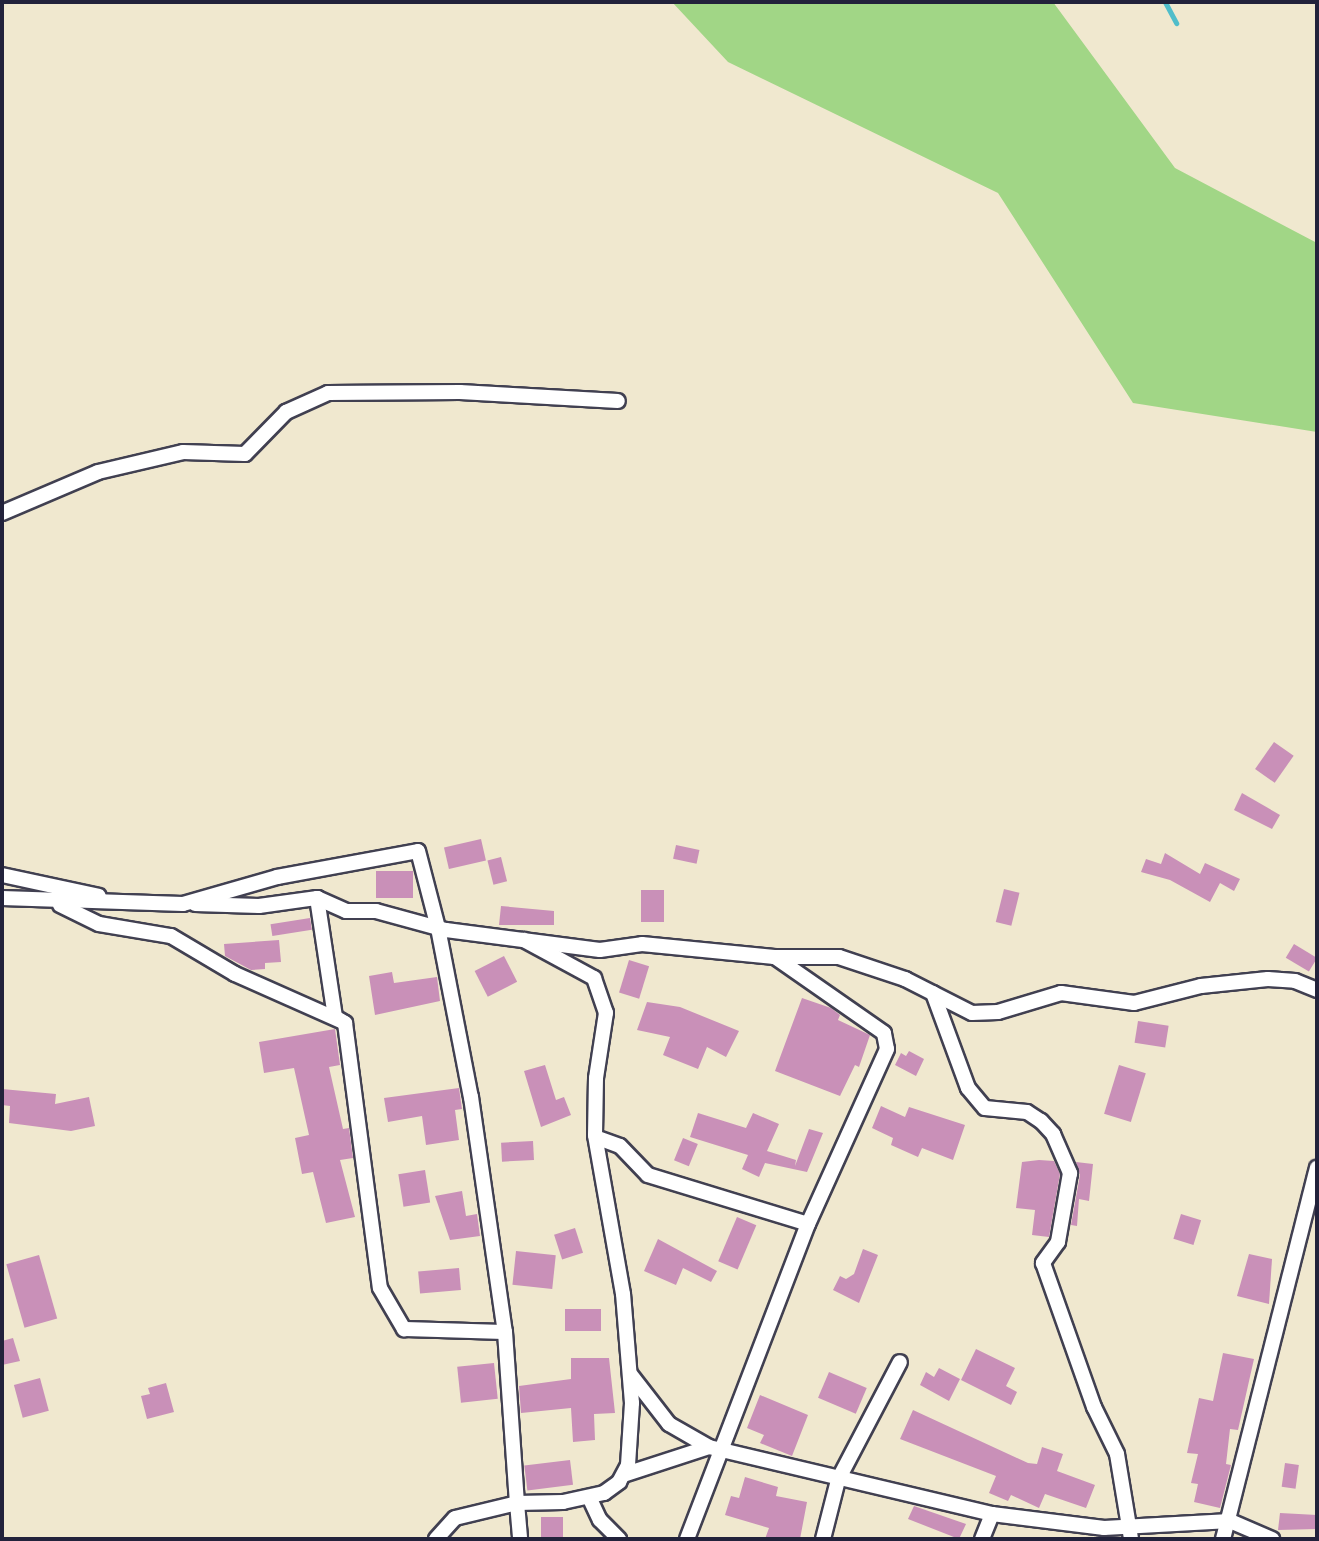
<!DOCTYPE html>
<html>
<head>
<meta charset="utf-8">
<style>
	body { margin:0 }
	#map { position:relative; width:1319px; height:1541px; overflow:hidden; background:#f0e8cf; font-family:"Comic Neue",sans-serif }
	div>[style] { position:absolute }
	.green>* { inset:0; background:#a1d686 }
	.stream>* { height:5px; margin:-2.5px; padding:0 2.5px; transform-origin:2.5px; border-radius:2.5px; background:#50bdca }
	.building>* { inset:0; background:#c990b8; transform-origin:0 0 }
	.roads { filter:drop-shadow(2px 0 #414051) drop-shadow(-2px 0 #414051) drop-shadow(0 2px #414051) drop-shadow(0 -2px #414051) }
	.minor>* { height:14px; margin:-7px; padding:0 7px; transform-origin:7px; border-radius:7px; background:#fff }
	span { translate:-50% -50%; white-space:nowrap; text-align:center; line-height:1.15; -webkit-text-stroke:8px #f7f3e8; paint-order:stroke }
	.frame { position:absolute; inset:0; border:4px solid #22223b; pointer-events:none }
</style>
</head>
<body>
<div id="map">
	<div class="green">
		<i style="clip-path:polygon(672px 2px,1053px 2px,1175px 168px,1317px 243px,1317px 432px,1133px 403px,998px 193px,728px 62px)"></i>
	</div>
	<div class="stream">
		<i style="left:1165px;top:2px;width:24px;rotate:62deg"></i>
	</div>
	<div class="building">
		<i style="left:1274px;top:742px;width:24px;height:33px;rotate:35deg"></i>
		<i style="clip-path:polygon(1242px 793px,1280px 815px,1272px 829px,1234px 810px)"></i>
		<i style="left:481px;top:839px;width:22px;height:38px;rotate:77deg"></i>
		<i style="left:676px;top:845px;width:24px;height:14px;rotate:12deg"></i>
		<i style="clip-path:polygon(1165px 853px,1200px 874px,1205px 863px,1240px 879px,1234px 891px,1220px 883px,1210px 902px,1170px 880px,1141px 872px,1146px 859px,1161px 864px)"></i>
		<i style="left:501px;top:857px;width:25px;height:14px;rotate:76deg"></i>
		<i style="left:376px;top:871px;width:37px;height:27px"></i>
		<i style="left:1004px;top:889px;width:16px;height:34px;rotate:14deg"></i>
		<i style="left:641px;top:890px;width:23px;height:32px"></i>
		<i style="clip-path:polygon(501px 906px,554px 911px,554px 925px,499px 925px)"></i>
		<i style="left:310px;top:918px;width:12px;height:40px;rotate:81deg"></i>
		<i style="clip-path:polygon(279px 940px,281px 962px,265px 963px,265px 969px,251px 970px,225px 956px,224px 944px)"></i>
		<i style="left:1294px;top:944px;width:27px;height:16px;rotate:31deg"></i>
		<i style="left:504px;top:956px;width:29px;height:33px;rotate:63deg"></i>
		<i style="left:629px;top:960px;width:21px;height:34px;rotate:17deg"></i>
		<i style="clip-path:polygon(392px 972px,394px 983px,437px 977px,440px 1001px,375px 1015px,369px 976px)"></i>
		<i style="clip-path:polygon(802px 998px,831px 1008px,840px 1015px,838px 1020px,870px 1035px,859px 1067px,855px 1065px,840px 1096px,775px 1071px)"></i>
		<i style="clip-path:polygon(647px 1002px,680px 1007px,739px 1031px,726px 1057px,707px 1047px,698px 1069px,663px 1055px,670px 1037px,637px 1030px)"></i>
		<i style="left:1138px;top:1021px;width:31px;height:22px;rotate:9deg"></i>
		<i style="clip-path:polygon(335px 1029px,340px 1065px,329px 1067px,343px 1129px,349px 1128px,353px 1158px,340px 1160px,355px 1217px,326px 1223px,313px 1172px,302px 1174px,295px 1138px,309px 1135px,294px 1068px,264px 1073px,259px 1042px)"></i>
		<i style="clip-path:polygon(909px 1051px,924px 1059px,916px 1076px,895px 1065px,901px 1053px,906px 1056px)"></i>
		<i style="clip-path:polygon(545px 1065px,556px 1100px,564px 1097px,571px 1115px,541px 1127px,524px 1071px)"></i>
		<i style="left:1119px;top:1065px;width:28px;height:51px;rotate:17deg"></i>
		<i style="clip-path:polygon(459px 1088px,462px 1109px,455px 1110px,459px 1140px,426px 1145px,422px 1116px,388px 1122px,384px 1098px)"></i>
		<i style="clip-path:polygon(2px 1089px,56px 1094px,55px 1104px,89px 1097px,95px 1126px,71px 1131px,9px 1123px,10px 1106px,2px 1105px)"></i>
		<i style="clip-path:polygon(881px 1106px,905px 1117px,909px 1107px,965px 1125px,953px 1160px,922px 1148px,918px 1157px,891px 1145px,893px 1138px,872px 1128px)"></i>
		<i style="clip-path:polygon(698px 1113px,746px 1128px,753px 1113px,779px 1124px,767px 1151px,796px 1160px,795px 1166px,809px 1129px,823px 1133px,807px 1172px,765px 1163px,759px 1177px,742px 1169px,748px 1155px,690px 1137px)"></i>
		<i style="left:683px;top:1138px;width:16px;height:24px;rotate:22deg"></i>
		<i style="left:533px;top:1141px;width:19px;height:32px;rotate:87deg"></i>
		<i style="clip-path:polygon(1039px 1160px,1054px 1161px,1060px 1174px,1049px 1237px,1032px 1235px,1035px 1210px,1016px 1208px,1022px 1162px)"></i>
		<i style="clip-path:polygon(1076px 1162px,1093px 1164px,1089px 1201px,1079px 1199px,1077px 1226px,1071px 1225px,1080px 1175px)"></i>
		<i style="left:425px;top:1170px;width:33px;height:27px;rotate:81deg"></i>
		<i style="clip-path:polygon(462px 1191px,466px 1216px,477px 1214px,480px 1236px,450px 1240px,435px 1196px)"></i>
		<i style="left:1181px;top:1214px;width:21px;height:26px;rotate:17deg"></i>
		<i style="left:737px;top:1217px;width:21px;height:48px;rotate:23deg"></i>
		<i style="left:575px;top:1228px;width:26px;height:22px;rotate:72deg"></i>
		<i style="clip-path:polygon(658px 1239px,717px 1271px,711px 1282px,683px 1268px,676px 1285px,644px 1271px)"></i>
		<i style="clip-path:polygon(863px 1249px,878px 1255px,859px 1303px,833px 1290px,840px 1276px,846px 1279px,854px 1274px)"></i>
		<i style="left:516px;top:1251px;width:40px;height:34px;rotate:6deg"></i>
		<i style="clip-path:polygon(1249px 1254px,1272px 1259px,1269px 1304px,1237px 1296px)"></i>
		<i style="left:39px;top:1255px;width:66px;height:34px;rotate:74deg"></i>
		<i style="left:459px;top:1268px;width:22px;height:41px;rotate:85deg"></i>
		<i style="left:565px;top:1309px;width:36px;height:22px"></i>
		<i style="clip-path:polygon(13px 1338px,20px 1361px,2px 1365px,2px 1341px)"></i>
		<i style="clip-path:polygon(976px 1349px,1015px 1368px,1006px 1386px,1017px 1392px,1011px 1405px,961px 1380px)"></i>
		<i style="clip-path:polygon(1223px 1353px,1254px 1359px,1238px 1430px,1230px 1429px,1226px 1464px,1231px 1465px,1220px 1508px,1194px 1502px,1198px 1484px,1191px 1483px,1198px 1454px,1187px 1453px,1199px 1398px,1213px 1401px)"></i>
		<i style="clip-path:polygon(571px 1358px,609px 1358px,615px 1413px,594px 1414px,595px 1440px,573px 1442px,571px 1408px,521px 1413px,519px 1386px,571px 1379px)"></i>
		<i style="left:494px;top:1363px;width:36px;height:37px;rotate:84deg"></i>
		<i style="clip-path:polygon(939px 1368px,960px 1379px,949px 1401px,920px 1385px,926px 1372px,934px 1377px)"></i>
		<i style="left:829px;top:1372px;width:41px;height:28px;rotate:23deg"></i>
		<i style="left:40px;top:1378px;width:34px;height:27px;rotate:75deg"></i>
		<i style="clip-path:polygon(166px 1383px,174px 1412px,147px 1419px,141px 1396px,150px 1394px,148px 1388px)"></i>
		<i style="clip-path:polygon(760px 1395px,808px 1415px,792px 1456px,760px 1443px,764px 1435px,747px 1428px)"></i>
		<i style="clip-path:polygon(913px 1410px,1028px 1463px,1037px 1464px,1042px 1447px,1063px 1454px,1057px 1471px,1095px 1485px,1086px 1508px,1045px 1494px,1039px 1508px,1011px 1495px,1008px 1501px,989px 1493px,996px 1476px,900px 1439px)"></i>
		<i style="left:570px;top:1460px;width:25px;height:46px;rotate:83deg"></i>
		<i style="left:1285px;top:1463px;width:14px;height:24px;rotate:8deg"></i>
		<i style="clip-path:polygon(745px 1477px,778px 1487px,776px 1496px,807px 1502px,800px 1539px,765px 1539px,769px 1528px,725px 1515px,731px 1496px,739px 1498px)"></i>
		<i style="clip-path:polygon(914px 1506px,966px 1524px,959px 1539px,908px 1519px)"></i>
		<i style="clip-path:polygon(1280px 1513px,1317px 1515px,1317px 1529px,1278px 1530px)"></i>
		<i style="left:541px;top:1517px;width:22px;height:22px"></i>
	</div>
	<div class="roads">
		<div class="minor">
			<i style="left:2px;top:513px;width:104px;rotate:-23.1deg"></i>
			<i style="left:98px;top:472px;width:87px;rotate:-13.2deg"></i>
			<i style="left:183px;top:452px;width:62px;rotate:1.8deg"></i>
			<i style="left:245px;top:454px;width:59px;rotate:-45.7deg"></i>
			<i style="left:286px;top:412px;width:46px;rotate:-24.3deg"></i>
			<i style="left:328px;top:393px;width:132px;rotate:-0.4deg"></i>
			<i style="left:460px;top:392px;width:158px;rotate:3.3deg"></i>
			<i style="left:2px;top:875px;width:99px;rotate:12.2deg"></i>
			<i style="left:2px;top:898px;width:181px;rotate:1.9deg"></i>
			<i style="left:183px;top:904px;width:98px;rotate:-16deg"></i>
			<i style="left:277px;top:877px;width:143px;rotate:-10.4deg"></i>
			<i style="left:418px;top:851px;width:80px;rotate:75.4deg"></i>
			<i style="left:438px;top:928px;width:172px;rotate:79deg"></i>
			<i style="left:471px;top:1097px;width:237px;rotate:81.8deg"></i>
			<i style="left:505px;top:1332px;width:171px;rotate:86deg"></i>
			<i style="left:517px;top:1503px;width:46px;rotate:-1.2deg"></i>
			<i style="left:563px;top:1502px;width:42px;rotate:-12.4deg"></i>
			<i style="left:604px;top:1493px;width:19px;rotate:-36deg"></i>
			<i style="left:619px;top:1482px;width:19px;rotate:-62deg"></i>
			<i style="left:628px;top:1465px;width:62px;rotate:-86.3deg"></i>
			<i style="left:632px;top:1403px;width:109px;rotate:-94.7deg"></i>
			<i style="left:623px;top:1294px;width:161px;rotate:-100deg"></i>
			<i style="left:595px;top:1135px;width:57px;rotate:-89deg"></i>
			<i style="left:596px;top:1078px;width:66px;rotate:-81.3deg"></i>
			<i style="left:606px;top:1013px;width:37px;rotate:-109deg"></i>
			<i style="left:594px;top:978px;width:80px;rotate:-151.5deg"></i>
			<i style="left:317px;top:898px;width:120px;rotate:81.4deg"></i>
			<i style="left:335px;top:1017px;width:12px;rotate:31deg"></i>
			<i style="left:345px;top:1023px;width:267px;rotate:82.5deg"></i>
			<i style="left:380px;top:1288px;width:48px;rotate:59.7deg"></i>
			<i style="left:404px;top:1329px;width:101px;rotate:1.7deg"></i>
			<i style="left:195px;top:904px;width:64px;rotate:1.8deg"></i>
			<i style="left:259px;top:906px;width:59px;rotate:-7.9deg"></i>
			<i style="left:317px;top:898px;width:32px;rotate:24deg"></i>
			<i style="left:346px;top:911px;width:30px"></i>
			<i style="left:376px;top:911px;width:73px;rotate:15.2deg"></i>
			<i style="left:446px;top:930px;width:155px;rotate:7.4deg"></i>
			<i style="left:600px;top:950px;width:42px;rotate:-8.1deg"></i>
			<i style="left:642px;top:944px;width:133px;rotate:5.6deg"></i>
			<i style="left:774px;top:957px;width:65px"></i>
			<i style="left:839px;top:957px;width:70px;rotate:18.4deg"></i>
			<i style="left:905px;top:979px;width:75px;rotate:26.9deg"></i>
			<i style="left:972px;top:1013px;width:26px;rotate:-2deg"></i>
			<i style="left:998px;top:1012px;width:66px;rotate:-16.8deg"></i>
			<i style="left:1061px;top:993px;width:74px;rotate:7.8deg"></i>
			<i style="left:1134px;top:1003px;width:69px;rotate:-14.2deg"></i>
			<i style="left:1201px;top:986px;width:67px;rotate:-6deg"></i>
			<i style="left:1268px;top:979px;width:27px;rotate:4deg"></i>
			<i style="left:1295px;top:981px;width:24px;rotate:22deg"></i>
			<i style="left:60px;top:905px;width:43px;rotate:26deg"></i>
			<i style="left:99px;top:924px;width:73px;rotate:9.5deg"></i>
			<i style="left:171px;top:936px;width:74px;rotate:30.7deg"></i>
			<i style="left:235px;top:974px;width:116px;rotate:23.9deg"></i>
			<i style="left:933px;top:993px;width:101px;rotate:69.8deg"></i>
			<i style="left:968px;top:1088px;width:26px;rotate:50deg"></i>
			<i style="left:985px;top:1108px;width:42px;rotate:5.4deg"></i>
			<i style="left:1027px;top:1112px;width:17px;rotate:33deg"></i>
			<i style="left:1041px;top:1121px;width:18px;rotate:47deg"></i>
			<i style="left:1053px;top:1134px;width:43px;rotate:66.4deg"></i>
			<i style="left:1070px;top:1173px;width:70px;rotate:99.9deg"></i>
			<i style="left:1058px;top:1242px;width:26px;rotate:126deg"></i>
			<i style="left:1043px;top:1263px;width:153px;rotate:70.5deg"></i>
			<i style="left:1094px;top:1407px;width:52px;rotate:63.9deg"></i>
			<i style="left:1117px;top:1454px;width:86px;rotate:80.6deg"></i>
			<i style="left:598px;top:1138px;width:23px;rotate:20deg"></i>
			<i style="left:620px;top:1146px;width:40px;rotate:46deg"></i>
			<i style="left:648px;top:1175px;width:167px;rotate:17deg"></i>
			<i style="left:631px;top:1375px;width:62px;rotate:52.2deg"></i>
			<i style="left:669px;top:1424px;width:46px;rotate:29.9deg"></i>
			<i style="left:709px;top:1447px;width:291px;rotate:13.3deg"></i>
			<i style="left:626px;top:1474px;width:87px;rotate:-18deg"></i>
			<i style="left:590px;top:1499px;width:23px;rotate:65deg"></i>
			<i style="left:600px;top:1520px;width:27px;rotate:45deg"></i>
			<i style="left:436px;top:1539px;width:28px;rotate:-48deg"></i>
			<i style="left:455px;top:1518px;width:64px;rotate:-13.6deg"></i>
			<i style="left:517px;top:1503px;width:36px;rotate:85deg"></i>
			<i style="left:687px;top:1539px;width:337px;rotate:-69deg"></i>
			<i style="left:808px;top:1224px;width:192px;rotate:-65.7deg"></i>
			<i style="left:887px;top:1049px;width:16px;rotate:-101deg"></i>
			<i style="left:884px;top:1033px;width:133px;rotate:-145.1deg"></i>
			<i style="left:823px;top:1539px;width:61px;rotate:-75.7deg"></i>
			<i style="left:838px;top:1480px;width:133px;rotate:-62.3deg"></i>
			<i style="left:982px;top:1539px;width:27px;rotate:-68deg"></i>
			<i style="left:992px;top:1514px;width:113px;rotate:7.1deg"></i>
			<i style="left:1104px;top:1528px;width:126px;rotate:-3.2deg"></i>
			<i style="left:1230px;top:1521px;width:46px;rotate:23.2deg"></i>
			<i style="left:1223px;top:1539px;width:383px;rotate:-75.8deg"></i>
		</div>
	</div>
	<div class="frame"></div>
</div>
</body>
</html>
